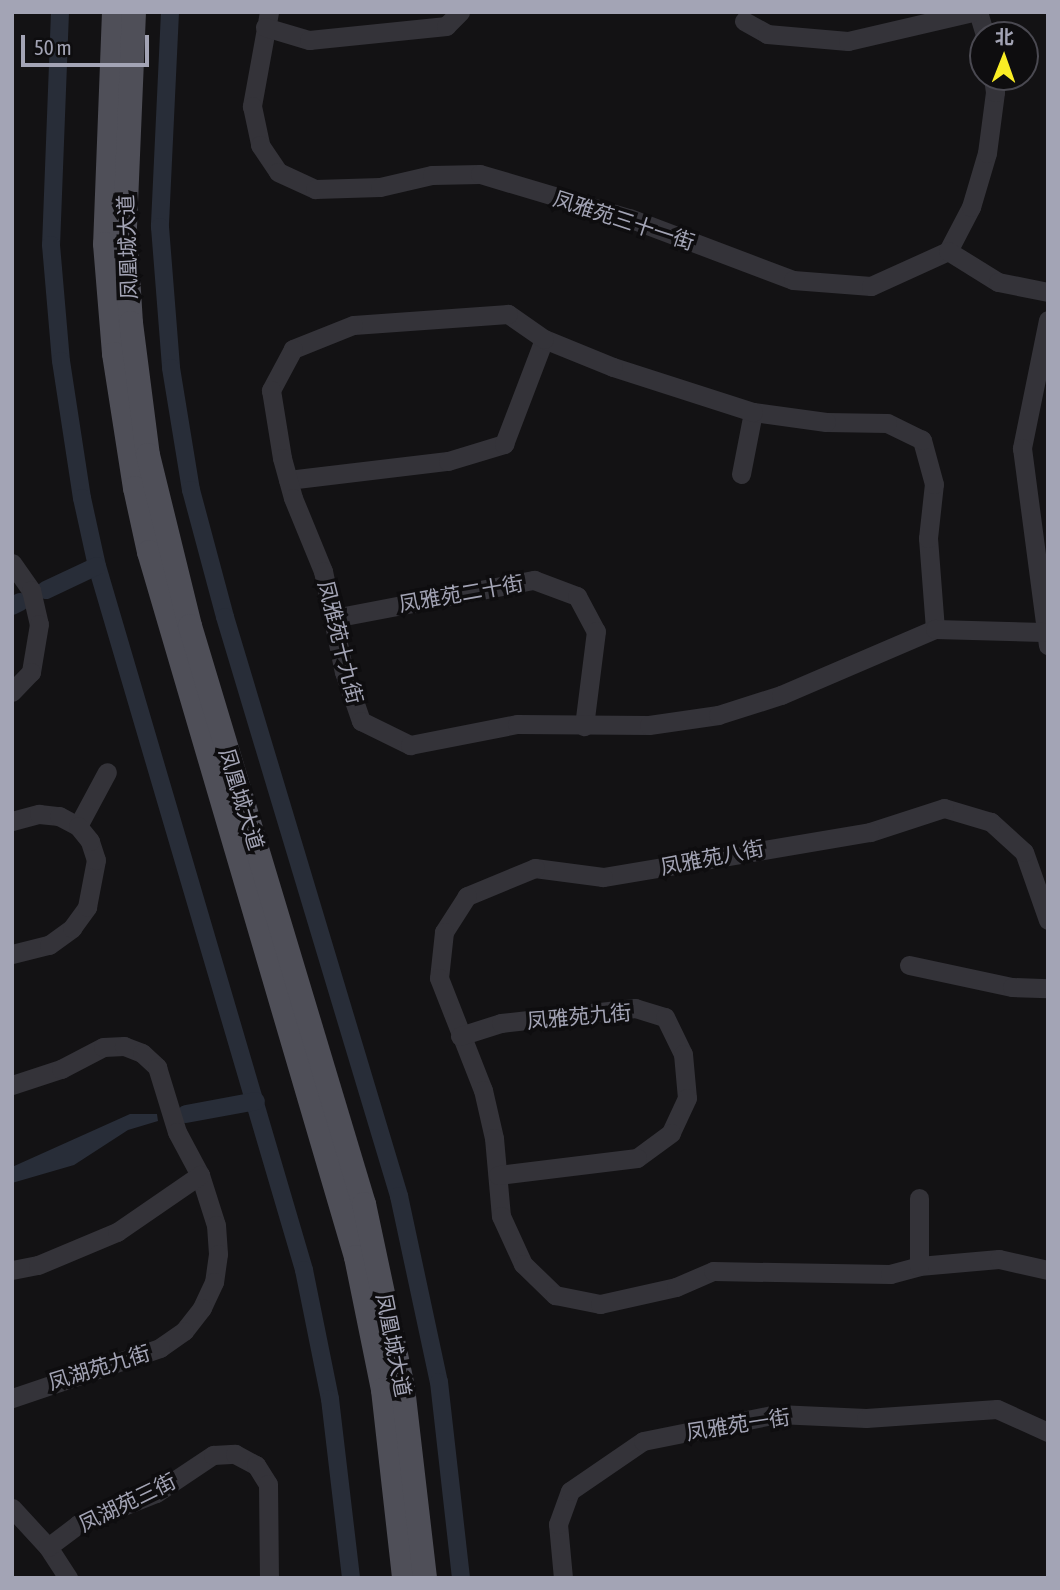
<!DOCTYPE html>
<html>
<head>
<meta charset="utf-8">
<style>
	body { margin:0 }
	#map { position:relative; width:1060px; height:1590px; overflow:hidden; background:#131214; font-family:"Asap Condensed","Noto Sans SC",sans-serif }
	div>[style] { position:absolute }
	.water>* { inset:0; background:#282d38 }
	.canal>* { height:18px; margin:-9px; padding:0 9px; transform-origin:9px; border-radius:9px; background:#282d38 }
	.minor>* { height:19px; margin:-9.5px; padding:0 9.5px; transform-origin:9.5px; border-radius:9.5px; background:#343339 }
	.major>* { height:24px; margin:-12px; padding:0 12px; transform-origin:12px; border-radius:12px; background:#4f4f58 }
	span { translate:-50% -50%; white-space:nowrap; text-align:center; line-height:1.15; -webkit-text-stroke:7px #0e0d0f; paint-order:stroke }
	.street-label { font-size:21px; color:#a3a4b5 }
	.frame { position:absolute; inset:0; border:14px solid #a3a4b5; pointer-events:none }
	.north { position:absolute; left:969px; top:21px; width:70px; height:70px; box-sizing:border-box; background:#0e0d0f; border:2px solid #4a4951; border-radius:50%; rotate:1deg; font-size:19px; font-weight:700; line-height:28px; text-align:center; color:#a3a4b5 }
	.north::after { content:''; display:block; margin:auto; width:24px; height:32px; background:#f9ed25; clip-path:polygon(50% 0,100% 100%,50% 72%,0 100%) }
	.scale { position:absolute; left:21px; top:35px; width:128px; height:32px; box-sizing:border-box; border:4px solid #a3a4b5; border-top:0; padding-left:9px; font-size:21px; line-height:24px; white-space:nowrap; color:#a3a4b5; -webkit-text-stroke:5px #0e0d0f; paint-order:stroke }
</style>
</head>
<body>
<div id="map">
	<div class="water">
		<i style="clip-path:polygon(130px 1114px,157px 1114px,158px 1121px,128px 1130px,74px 1165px,12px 1183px,12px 1167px)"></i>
	</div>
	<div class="canal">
		<i style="left:60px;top:12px;width:233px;rotate:92.2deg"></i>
		<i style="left:51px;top:245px;width:116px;rotate:85.1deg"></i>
		<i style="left:61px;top:361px;width:139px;rotate:81.3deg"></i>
		<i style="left:82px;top:498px;width:70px;rotate:77.6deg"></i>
		<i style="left:97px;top:566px;width:734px;rotate:73.61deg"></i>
		<i style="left:304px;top:1270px;width:132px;rotate:78.6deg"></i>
		<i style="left:330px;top:1399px;width:180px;rotate:83.3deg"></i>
		<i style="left:170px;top:12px;width:215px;rotate:92.7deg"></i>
		<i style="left:160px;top:227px;width:141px;rotate:85.5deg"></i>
		<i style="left:171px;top:368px;width:124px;rotate:80.7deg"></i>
		<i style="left:191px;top:490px;width:131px;rotate:75deg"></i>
		<i style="left:225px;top:617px;width:605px;rotate:73.27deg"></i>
		<i style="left:399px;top:1196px;width:190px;rotate:77.9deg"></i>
		<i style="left:439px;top:1382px;width:197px;rotate:83.6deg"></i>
		<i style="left:46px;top:590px;width:56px;rotate:-25.2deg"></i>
		<i style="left:12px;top:606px;width:9px;rotate:-27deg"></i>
		<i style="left:186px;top:1114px;width:71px;rotate:-10.5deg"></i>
	</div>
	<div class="minor">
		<i style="left:269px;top:12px;width:96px;rotate:100.3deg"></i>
		<i style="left:252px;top:106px;width:40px;rotate:78deg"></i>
		<i style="left:260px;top:145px;width:32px;rotate:56deg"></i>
		<i style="left:278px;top:172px;width:41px;rotate:24.7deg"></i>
		<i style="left:315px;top:189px;width:65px;rotate:-1.8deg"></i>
		<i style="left:380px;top:187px;width:53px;rotate:-13deg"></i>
		<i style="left:432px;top:175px;width:48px;rotate:-1.2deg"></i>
		<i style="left:480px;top:174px;width:155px;rotate:16.5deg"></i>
		<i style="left:629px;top:218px;width:175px;rotate:20.7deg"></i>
		<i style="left:793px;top:280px;width:78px;rotate:4.4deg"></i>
		<i style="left:871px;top:286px;width:85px;rotate:-24.4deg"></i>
		<i style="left:948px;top:251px;width:50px;rotate:-62.4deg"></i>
		<i style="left:971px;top:207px;width:56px;rotate:-73.5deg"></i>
		<i style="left:987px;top:153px;width:62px;rotate:-82.5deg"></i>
		<i style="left:995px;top:92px;width:15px;rotate:-98deg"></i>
		<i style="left:978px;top:12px;width:24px;rotate:73deg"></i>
		<i style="left:744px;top:21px;width:26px;rotate:29deg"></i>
		<i style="left:767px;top:34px;width:81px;rotate:4.9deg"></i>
		<i style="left:848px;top:41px;width:128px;rotate:-13.1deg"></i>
		<i style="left:265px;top:27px;width:46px;rotate:16.5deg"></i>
		<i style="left:309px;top:40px;width:138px;rotate:-5.8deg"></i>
		<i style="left:446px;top:26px;width:20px;rotate:-45deg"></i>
		<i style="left:948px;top:251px;width:59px;rotate:31.8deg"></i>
		<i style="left:998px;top:282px;width:51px;rotate:11.3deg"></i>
		<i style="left:1048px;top:320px;width:131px;rotate:101.5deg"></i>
		<i style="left:1022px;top:448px;width:199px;rotate:82.5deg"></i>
		<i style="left:741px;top:474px;width:63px;rotate:-79deg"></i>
		<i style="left:288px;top:480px;width:161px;rotate:-6.8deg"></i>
		<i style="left:448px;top:461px;width:59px;rotate:-16.9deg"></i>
		<i style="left:504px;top:444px;width:112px;rotate:-69.1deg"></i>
		<i style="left:12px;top:563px;width:33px;rotate:55deg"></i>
		<i style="left:31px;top:590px;width:35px;rotate:77deg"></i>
		<i style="left:39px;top:624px;width:49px;rotate:99.5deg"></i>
		<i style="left:31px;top:672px;width:28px;rotate:134deg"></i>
		<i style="left:334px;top:618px;width:204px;rotate:-10.8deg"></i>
		<i style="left:534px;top:580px;width:46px;rotate:20.4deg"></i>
		<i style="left:577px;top:596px;width:40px;rotate:62deg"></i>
		<i style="left:596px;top:631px;width:96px;rotate:97.2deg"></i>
		<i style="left:935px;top:629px;width:91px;rotate:-94.4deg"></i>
		<i style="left:928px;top:538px;width:54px;rotate:-83.7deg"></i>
		<i style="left:934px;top:484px;width:46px;rotate:-105.3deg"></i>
		<i style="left:922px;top:440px;width:39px;rotate:-154deg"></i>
		<i style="left:887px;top:423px;width:61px;rotate:-179.1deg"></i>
		<i style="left:826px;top:422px;width:74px;rotate:-172.2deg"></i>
		<i style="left:753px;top:412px;width:147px;rotate:-162.2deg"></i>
		<i style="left:613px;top:367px;width:74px;rotate:-157.9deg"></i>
		<i style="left:544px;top:339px;width:44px;rotate:-145.2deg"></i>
		<i style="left:508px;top:314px;width:155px;rotate:175.9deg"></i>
		<i style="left:353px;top:325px;width:65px;rotate:158.2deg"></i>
		<i style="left:293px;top:349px;width:47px;rotate:118.2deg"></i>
		<i style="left:271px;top:390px;width:69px;rotate:80.8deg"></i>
		<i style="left:282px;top:458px;width:41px;rotate:74.6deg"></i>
		<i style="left:293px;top:498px;width:79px;rotate:67.7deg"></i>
		<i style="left:323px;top:571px;width:103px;rotate:78.3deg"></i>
		<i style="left:344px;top:672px;width:52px;rotate:70.9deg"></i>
		<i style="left:361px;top:721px;width:55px;rotate:26.1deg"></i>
		<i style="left:410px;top:745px;width:109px;rotate:-11.1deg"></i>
		<i style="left:517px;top:724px;width:132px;rotate:0.4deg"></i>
		<i style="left:649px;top:725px;width:70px;rotate:-8.2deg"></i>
		<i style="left:718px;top:715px;width:66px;rotate:-17.6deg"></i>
		<i style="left:781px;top:695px;width:168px;rotate:-23.2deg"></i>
		<i style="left:935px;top:629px;width:108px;rotate:1.6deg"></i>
		<i style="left:12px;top:821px;width:28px;rotate:-15deg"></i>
		<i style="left:39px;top:814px;width:20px;rotate:6deg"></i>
		<i style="left:59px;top:816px;width:21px;rotate:28deg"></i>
		<i style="left:78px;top:826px;width:61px;rotate:-61.8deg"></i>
		<i style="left:1048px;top:920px;width:72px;rotate:-109.4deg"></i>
		<i style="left:1024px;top:852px;width:45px;rotate:-137.7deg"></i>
		<i style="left:991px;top:822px;width:49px;rotate:-163.4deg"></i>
		<i style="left:944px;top:808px;width:78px;rotate:162deg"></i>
		<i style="left:870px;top:832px;width:271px;rotate:170.4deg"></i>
		<i style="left:603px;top:877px;width:69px;rotate:-172.5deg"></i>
		<i style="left:535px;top:868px;width:74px;rotate:157.6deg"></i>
		<i style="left:467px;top:896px;width:43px;rotate:122.6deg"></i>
		<i style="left:444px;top:932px;width:46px;rotate:96.2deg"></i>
		<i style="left:439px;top:978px;width:120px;rotate:68.6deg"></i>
		<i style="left:483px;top:1090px;width:49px;rotate:77.1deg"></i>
		<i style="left:494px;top:1138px;width:78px;rotate:84.9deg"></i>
		<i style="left:501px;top:1216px;width:53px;rotate:65.4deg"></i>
		<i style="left:523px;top:1264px;width:45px;rotate:44.1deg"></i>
		<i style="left:555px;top:1295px;width:46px;rotate:11.3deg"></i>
		<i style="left:600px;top:1304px;width:78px;rotate:-12.6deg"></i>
		<i style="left:676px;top:1287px;width:40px;rotate:-23.4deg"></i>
		<i style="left:713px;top:1271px;width:177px;rotate:1deg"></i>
		<i style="left:890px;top:1274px;width:30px;rotate:-15deg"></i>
		<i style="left:919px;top:1266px;width:80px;rotate:-5deg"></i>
		<i style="left:999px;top:1259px;width:50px;rotate:12.7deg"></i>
		<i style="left:12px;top:954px;width:38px;rotate:-14deg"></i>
		<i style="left:49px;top:945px;width:29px;rotate:-36deg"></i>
		<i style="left:72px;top:928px;width:26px;rotate:-54deg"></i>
		<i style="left:87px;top:907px;width:48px;rotate:-79.2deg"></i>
		<i style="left:96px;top:860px;width:20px;rotate:-108deg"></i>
		<i style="left:90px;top:841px;width:19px;rotate:-129deg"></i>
		<i style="left:909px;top:965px;width:105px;rotate:12.1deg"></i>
		<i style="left:1012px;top:987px;width:36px;rotate:2deg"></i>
		<i style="left:460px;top:1036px;width:43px;rotate:-17.6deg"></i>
		<i style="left:501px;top:1023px;width:135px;rotate:-6.4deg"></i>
		<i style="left:635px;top:1008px;width:31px;rotate:17deg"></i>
		<i style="left:665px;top:1017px;width:41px;rotate:64.1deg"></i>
		<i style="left:683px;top:1054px;width:44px;rotate:84.8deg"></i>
		<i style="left:687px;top:1098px;width:38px;rotate:115deg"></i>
		<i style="left:671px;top:1133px;width:42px;rotate:143.7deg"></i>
		<i style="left:637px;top:1158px;width:140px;rotate:173deg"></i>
		<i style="left:12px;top:1085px;width:52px;rotate:-18.1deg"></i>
		<i style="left:61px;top:1069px;width:47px;rotate:-27.6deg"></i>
		<i style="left:103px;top:1047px;width:21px;rotate:-3deg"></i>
		<i style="left:124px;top:1046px;width:19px;rotate:21deg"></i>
		<i style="left:142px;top:1053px;width:21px;rotate:43deg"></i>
		<i style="left:157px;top:1067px;width:68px;rotate:72.9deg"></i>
		<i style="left:177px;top:1132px;width:49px;rotate:61.9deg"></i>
		<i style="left:200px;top:1175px;width:52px;rotate:72.3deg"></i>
		<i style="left:216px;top:1225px;width:29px;rotate:86deg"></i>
		<i style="left:218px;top:1254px;width:28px;rotate:98deg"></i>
		<i style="left:214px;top:1282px;width:29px;rotate:115deg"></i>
		<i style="left:202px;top:1308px;width:29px;rotate:128deg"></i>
		<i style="left:184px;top:1331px;width:29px;rotate:145deg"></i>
		<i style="left:160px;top:1348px;width:156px;rotate:161.3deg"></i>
		<i style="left:919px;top:1266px;width:68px;rotate:-90deg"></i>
		<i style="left:12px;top:1270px;width:26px;rotate:-11deg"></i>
		<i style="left:38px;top:1265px;width:86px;rotate:-22.7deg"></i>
		<i style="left:117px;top:1232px;width:101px;rotate:-34.5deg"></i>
		<i style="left:12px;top:1508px;width:53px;rotate:47.3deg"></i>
		<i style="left:48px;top:1547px;width:37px;rotate:57deg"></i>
		<i style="left:48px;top:1547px;width:38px;rotate:-37deg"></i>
		<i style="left:78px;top:1524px;width:84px;rotate:-21.7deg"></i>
		<i style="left:156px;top:1493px;width:69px;rotate:-33.7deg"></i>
		<i style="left:213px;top:1455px;width:22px;rotate:-3deg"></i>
		<i style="left:235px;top:1454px;width:24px;rotate:28deg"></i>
		<i style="left:256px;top:1465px;width:22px;rotate:58deg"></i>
		<i style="left:268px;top:1484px;width:94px;rotate:89.4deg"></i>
		<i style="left:563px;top:1578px;width:54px;rotate:-95.3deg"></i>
		<i style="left:558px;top:1524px;width:35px;rotate:-70deg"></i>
		<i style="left:570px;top:1491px;width:88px;rotate:-34.4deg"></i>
		<i style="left:643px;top:1441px;width:137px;rotate:-11.4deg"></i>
		<i style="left:777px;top:1414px;width:89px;rotate:2.6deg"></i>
		<i style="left:866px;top:1418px;width:131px;rotate:-3.9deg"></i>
		<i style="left:997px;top:1409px;width:56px;rotate:24.3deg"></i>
	</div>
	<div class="major">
		<i style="left:114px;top:12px;width:232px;rotate:92.2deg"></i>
		<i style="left:105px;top:244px;width:110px;rotate:85.3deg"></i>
		<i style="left:114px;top:354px;width:136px;rotate:81.1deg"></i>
		<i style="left:135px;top:488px;width:66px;rotate:77.7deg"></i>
		<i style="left:149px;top:552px;width:735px;rotate:73.64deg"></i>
		<i style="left:356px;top:1257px;width:136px;rotate:78.5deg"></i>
		<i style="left:383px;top:1390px;width:189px;rotate:83.6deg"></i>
		<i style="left:134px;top:12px;width:216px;rotate:92.4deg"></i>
		<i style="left:125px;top:228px;width:95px;rotate:86.4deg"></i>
		<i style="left:131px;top:323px;width:133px;rotate:82.7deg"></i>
		<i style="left:148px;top:455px;width:176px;rotate:76.2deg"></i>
		<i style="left:190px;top:626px;width:604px;rotate:73.25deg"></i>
		<i style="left:364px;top:1204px;width:188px;rotate:78deg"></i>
		<i style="left:403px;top:1388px;width:191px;rotate:83.4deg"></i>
	</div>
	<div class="street-label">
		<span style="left:624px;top:220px;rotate:18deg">凤雅苑三十一街</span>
		<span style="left:127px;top:247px;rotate:-92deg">凤凰城大道</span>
		<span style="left:461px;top:593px;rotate:-10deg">凤雅苑二十街</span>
		<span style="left:341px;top:642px;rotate:76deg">凤雅苑十九街</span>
		<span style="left:242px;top:799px;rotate:73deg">凤凰城大道</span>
		<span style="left:712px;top:857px;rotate:-11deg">凤雅苑八街</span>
		<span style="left:579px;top:1016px;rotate:-5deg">凤雅苑九街</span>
		<span style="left:394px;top:1345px;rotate:79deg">凤凰城大道</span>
		<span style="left:99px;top:1367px;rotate:-17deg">凤湖苑九街</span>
		<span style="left:738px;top:1424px;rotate:-9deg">凤雅苑一街</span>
		<span style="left:127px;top:1502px;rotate:-26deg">凤湖苑三街</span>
	</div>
	<div class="frame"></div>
	<div class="north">北</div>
	<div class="scale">50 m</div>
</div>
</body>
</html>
